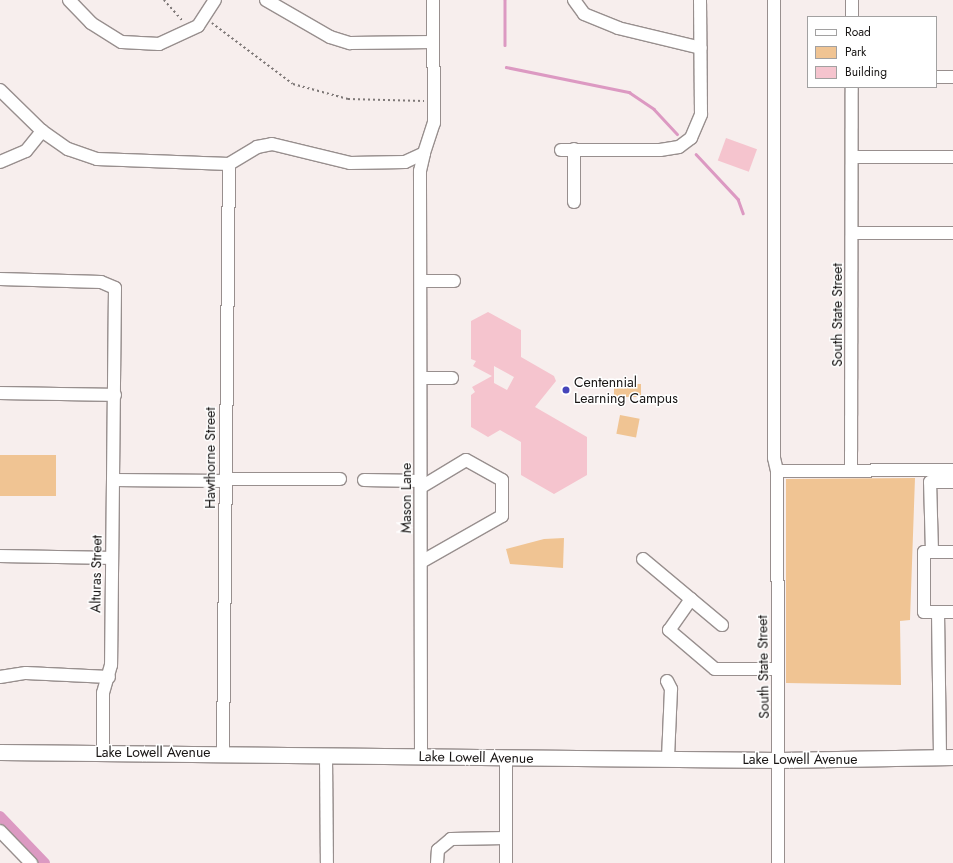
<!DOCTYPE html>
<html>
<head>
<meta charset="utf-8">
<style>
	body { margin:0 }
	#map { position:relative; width:953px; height:863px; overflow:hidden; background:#f7eeed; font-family:Jost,sans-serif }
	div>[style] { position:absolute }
	.green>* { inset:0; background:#f0c493; transform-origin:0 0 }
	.stream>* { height:2.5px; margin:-1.25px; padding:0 1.25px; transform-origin:1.25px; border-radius:1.25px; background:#dc99c2 }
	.canal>* { height:10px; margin:-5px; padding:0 5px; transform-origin:5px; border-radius:5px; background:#dc99c2 }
	.building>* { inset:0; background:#f5c4ce; transform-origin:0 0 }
	.path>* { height:1.5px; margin-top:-0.75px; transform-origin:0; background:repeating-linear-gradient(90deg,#7e7877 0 2px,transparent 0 5px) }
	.roads { filter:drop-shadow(1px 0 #988f8e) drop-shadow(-1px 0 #988f8e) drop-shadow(0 1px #988f8e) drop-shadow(0 -1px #988f8e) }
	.minor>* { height:12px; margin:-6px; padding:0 6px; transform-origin:6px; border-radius:6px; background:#fff }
	.major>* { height:15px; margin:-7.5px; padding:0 7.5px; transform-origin:7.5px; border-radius:7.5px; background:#fff }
	.dots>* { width:11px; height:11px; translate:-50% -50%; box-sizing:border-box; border:2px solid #fff; border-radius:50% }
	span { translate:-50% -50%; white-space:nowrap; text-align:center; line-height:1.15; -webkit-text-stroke:3px #fff; paint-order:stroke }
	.street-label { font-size:14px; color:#171413 }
	.poi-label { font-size:14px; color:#171413 }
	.left { translate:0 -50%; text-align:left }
	.legend { position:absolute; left:807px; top:16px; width:130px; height:72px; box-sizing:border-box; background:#fff; border:1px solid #a2a1a1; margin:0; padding:5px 7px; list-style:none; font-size:12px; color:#171413 }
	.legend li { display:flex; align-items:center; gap:8px; height:20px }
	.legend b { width:20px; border:1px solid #a2a1a1 }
</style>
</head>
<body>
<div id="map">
	<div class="green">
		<i style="left:614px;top:384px;width:27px;height:13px"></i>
		<i style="left:620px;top:415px;width:20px;height:19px;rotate:11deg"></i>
		<i style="left:0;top:455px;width:56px;height:41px"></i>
		<i style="clip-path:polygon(915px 478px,910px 620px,900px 621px,901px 685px,786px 683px,786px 479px)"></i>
		<i style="clip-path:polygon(564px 538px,563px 568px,510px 564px,506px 549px,544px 539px)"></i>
	</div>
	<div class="stream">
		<i style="left:505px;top:0;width:45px;rotate:90deg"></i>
		<i style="left:506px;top:67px;width:126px;rotate:11.5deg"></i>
		<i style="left:629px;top:92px;width:30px;rotate:34deg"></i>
		<i style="left:654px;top:109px;width:34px;rotate:47deg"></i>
		<i style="left:696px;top:154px;width:62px;rotate:47deg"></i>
		<i style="left:738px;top:199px;width:15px;rotate:70deg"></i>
	</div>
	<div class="canal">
		<i style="left:0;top:816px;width:65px;rotate:46.2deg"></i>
	</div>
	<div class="building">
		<i style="left:726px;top:138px;width:33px;height:24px;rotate:20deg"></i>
		<i style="clip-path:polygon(evenodd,488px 312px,521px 330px,521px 357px,554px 376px,556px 381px,535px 407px,587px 437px,587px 475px,554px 494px,521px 475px,521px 442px,500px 430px,488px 437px,471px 427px,471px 395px,475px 392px,472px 387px,492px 376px,473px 366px,476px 361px,471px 359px,471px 321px,488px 312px,494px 366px,514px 377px,507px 390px,494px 383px,494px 366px)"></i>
	</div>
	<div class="path">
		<i style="left:164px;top:0;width:28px;rotate:48deg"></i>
		<i style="left:212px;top:23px;width:101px;rotate:37deg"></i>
		<i style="left:293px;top:84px;width:57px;rotate:15.3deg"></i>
		<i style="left:348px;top:99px;width:76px;rotate:1.5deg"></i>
	</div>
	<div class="roads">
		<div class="minor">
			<i style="left:69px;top:0;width:32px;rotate:46deg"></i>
			<i style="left:91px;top:23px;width:36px;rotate:32deg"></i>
			<i style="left:122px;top:42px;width:37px;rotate:3deg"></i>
			<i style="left:159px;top:44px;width:43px;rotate:-24.8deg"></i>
			<i style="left:198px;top:26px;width:31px;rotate:-57deg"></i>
			<i style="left:266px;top:0;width:74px;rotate:30deg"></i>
			<i style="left:330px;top:37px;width:21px;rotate:17deg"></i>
			<i style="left:350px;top:43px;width:83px;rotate:-0.7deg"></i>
			<i style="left:574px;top:0;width:17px;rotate:54deg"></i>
			<i style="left:584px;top:14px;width:37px;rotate:22deg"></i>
			<i style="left:618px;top:28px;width:85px;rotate:13.5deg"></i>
			<i style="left:774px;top:0;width:458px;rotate:90deg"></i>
			<i style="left:774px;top:458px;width:13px;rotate:77deg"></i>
			<i style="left:852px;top:0;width:17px;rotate:90deg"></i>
			<i style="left:936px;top:77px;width:17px"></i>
			<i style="left:0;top:90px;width:59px;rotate:44.3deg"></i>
			<i style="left:42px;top:131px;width:32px;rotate:35deg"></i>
			<i style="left:68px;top:149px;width:31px;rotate:19deg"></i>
			<i style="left:97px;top:159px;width:132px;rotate:2.2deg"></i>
			<i style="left:229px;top:164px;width:33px;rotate:-31deg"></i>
			<i style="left:257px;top:147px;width:15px;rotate:-11deg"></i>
			<i style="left:272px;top:144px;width:80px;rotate:13.7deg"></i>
			<i style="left:350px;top:163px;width:55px;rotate:-1deg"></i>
			<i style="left:405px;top:162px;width:21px;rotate:-25deg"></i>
			<i style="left:574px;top:149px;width:53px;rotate:90deg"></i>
			<i style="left:561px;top:150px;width:99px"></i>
			<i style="left:660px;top:150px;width:19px;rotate:-9deg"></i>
			<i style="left:679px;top:147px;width:15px;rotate:-37deg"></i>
			<i style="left:691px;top:138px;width:26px;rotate:-67deg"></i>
			<i style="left:701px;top:114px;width:114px;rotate:-90.5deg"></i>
			<i style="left:424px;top:153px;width:32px;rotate:-72deg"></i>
			<i style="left:434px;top:123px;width:123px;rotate:-90.5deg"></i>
			<i style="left:852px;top:157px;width:101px"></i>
			<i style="left:0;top:162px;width:28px;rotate:-23deg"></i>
			<i style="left:26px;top:151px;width:26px;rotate:-51deg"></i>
			<i style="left:852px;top:233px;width:101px"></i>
			<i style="left:0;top:279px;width:101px;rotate:1.7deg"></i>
			<i style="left:101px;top:282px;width:15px;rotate:23deg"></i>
			<i style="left:115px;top:288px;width:377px;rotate:90.6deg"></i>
			<i style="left:111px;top:665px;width:29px;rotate:106deg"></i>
			<i style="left:103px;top:693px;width:59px;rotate:90deg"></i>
			<i style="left:421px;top:281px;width:33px"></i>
			<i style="left:421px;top:378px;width:31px"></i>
			<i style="left:0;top:393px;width:115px;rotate:1deg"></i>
			<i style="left:851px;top:470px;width:383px;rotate:-89.9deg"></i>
			<i style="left:224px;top:479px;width:116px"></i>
			<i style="left:114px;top:480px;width:110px;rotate:0.5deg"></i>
			<i style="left:364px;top:480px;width:57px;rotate:1deg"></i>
			<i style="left:932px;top:552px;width:70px;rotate:-91.6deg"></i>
			<i style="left:930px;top:482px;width:23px"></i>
			<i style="left:953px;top:552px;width:29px;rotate:180deg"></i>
			<i style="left:924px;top:552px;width:60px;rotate:90deg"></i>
			<i style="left:924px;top:612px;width:29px"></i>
			<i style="left:0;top:556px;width:110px;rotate:1deg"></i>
			<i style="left:643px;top:559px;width:103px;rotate:39.9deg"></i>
			<i style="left:421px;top:562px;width:93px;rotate:-29.6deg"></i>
			<i style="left:502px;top:516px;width:36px;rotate:-90deg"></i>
			<i style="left:502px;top:480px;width:41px;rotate:-150.9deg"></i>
			<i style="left:466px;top:460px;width:52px;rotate:149deg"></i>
			<i style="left:691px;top:599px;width:38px;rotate:125deg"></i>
			<i style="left:669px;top:630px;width:60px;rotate:40.3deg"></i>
			<i style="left:715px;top:669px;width:63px"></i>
			<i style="left:938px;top:612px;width:145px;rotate:89.2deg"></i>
			<i style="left:0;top:677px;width:26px;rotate:-9deg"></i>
			<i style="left:26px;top:673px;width:83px;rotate:2.8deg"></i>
			<i style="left:667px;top:681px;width:9px;rotate:63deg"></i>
			<i style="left:671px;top:689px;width:69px;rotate:92.5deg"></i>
			<i style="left:223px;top:752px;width:588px;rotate:-89.42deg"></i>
			<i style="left:326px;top:756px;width:107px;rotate:89.5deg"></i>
			<i style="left:421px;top:756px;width:585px;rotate:-90.1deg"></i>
			<i style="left:420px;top:171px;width:18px;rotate:-77deg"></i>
			<i style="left:506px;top:758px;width:105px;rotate:90deg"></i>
			<i style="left:0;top:831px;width:45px;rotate:45.9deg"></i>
			<i style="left:437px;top:863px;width:13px;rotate:-86deg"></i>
			<i style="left:438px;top:850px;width:17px;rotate:-40deg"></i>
			<i style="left:451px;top:839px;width:55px;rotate:-1deg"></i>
			<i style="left:778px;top:863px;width:392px;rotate:-90.1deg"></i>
			<i style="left:777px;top:471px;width:176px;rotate:-0.3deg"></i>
		</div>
		<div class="major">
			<i style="left:0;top:752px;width:779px;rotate:0.59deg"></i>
			<i style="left:779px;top:760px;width:174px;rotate:-1deg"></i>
		</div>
	</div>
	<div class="dots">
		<i style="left:566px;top:390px;background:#4645ba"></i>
	</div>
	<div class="street-label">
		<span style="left:837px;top:315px;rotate:-90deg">South State Street</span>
		<span style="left:210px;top:458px;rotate:-90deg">Hawthorne Street</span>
		<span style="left:406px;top:498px;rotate:-90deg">Mason Lane</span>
		<span style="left:96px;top:574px;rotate:-89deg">Alturas Street</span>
		<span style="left:763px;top:667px;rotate:-91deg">South State Street</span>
		<span style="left:153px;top:752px">Lake Lowell Avenue</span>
		<span style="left:476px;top:757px;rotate:1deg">Lake Lowell Avenue</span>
		<span style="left:800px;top:759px">Lake Lowell Avenue</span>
	</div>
	<div class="poi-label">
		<span class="left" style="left:574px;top:390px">Centennial<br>Learning Campus</span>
	</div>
	<ul class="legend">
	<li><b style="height:5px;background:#fff"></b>Road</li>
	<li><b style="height:11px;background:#f0c493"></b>Park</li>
	<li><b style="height:11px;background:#f5c4ce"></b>Building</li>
	</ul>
</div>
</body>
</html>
